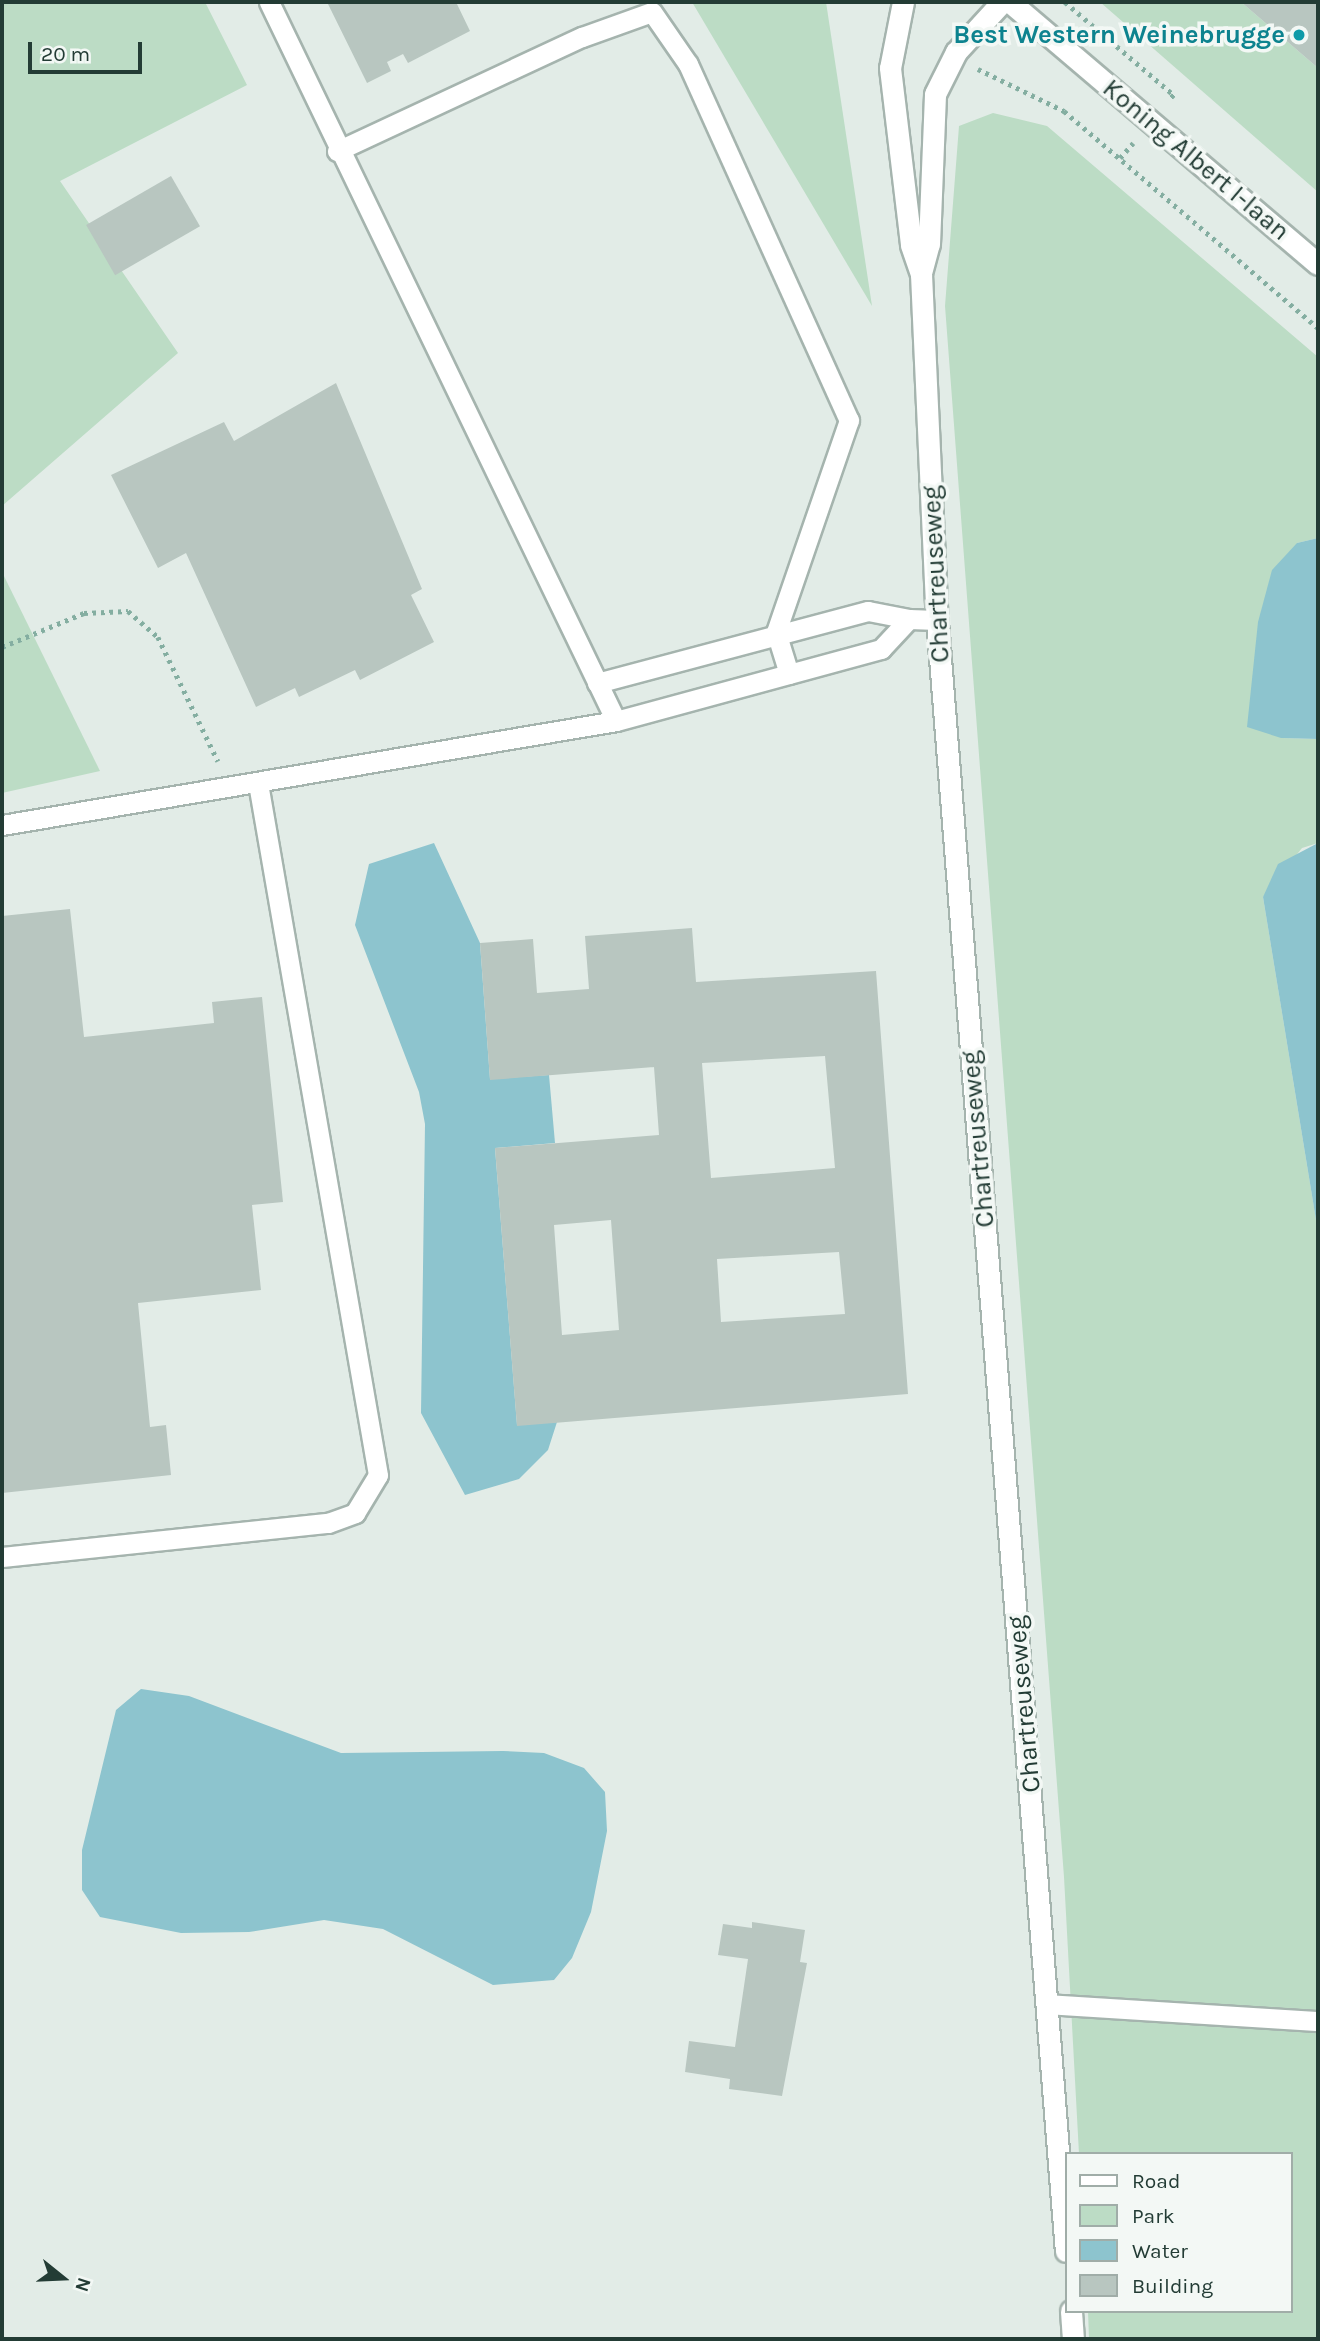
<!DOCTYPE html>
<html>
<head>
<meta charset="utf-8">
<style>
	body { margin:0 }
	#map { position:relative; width:1320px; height:2341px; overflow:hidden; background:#e2ece7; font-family:Karla,sans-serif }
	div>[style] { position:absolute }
	.green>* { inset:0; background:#bcdcc5 }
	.water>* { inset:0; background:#8dc4ce }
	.building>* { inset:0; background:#b8c6c0; transform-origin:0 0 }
	.path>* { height:4.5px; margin-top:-2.25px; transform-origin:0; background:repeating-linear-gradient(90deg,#84aea1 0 3.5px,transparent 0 8.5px) }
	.roads { filter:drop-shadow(2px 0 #a5b4ae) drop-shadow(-2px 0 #a5b4ae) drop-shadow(0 2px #a5b4ae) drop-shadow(0 -2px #a5b4ae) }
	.service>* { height:19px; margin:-9.5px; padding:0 9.5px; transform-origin:9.5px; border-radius:9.5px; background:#fff }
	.minor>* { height:21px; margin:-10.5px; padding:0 10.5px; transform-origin:10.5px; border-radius:10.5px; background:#fff }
	.secondary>* { height:21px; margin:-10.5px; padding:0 10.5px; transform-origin:10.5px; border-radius:10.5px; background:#fff }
	.dots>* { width:19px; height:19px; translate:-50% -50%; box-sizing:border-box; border:4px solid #f3f8f5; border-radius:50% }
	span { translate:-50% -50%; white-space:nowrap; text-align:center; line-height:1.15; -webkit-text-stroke:7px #f3f8f5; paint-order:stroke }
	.culture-label { font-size:26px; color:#0d838f; font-weight:700 }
	.right { translate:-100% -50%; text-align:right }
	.street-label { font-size:26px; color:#233c35 }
	.frame { position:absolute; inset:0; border:4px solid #233c35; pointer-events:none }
	.legend { position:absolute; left:1065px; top:2152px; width:228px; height:161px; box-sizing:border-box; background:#f3f8f5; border:2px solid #a0ada8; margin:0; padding:9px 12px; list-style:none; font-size:21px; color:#233c35 }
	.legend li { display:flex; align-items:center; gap:14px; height:35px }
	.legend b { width:35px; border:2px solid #a0ada8 }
	.north { position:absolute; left:28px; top:2243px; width:70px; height:70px; -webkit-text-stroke:5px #f3f8f5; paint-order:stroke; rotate:108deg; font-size:19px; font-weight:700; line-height:28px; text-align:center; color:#233c35 }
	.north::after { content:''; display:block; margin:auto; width:24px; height:32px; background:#233c35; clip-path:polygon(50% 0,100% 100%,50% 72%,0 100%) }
	.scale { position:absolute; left:28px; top:42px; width:114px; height:32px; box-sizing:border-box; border:4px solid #233c35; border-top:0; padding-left:9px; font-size:21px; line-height:24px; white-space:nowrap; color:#233c35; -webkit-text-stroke:5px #f3f8f5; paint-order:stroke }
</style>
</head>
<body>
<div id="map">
	<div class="green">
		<i style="clip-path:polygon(2px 2px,205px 2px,247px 85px,60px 181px,178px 353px,2px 506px)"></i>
		<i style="clip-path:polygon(692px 2px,826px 2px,872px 306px)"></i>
		<i style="clip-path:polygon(1100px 2px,1241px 2px,1318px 68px,1318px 192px)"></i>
		<i style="clip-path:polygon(993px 113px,1047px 126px,1318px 357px,1318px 538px,1297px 543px,1281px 738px,1318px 739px,1318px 843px,1302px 848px,1263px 897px,1318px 1232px,1318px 2339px,1089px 2339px,1088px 2311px,1290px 2311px,1290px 2154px,1079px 2154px,1064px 1877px,945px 306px,959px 126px)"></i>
		<i style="clip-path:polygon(2px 572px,100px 771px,2px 793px)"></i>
	</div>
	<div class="water">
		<i style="clip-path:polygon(1318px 538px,1318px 739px,1281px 738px,1247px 727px,1258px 622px,1272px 570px,1297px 543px)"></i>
		<i style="clip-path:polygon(434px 843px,480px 943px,490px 1079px,549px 1075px,555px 1143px,495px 1148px,517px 1425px,557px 1422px,548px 1450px,519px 1479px,465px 1495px,421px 1413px,425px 1124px,419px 1092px,355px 925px,369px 864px)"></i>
		<i style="clip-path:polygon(1318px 843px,1318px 1232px,1263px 897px,1278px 864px)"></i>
		<i style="clip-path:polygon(141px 1689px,189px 1696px,341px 1753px,503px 1751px,544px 1753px,584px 1768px,605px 1792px,607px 1831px,591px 1912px,572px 1958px,554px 1980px,493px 1985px,383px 1929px,324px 1920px,249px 1932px,181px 1933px,100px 1917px,82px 1890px,82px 1850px,116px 1710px)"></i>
	</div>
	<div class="building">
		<i style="clip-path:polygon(327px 2px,456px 2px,470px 31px,408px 63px,403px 54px,387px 62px,391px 71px,367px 83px)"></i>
		<i style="clip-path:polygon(1241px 2px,1318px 2px,1318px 68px)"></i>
		<i style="left:171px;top:176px;width:58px;height:98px;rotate:60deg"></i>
		<i style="clip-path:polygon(336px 383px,422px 589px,411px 595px,434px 642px,360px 680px,355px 670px,299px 697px,295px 688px,256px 707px,186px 553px,158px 568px,111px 475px,224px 422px,234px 441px)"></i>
		<i style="clip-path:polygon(70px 909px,84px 1037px,214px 1023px,212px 1002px,262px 997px,283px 1202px,252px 1205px,261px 1290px,138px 1303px,150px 1427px,166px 1425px,171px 1475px,2px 1493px,2px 916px)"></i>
		<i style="clip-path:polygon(evenodd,692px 928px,696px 982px,876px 971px,908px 1394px,517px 1426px,495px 1148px,659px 1135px,654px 1067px,490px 1080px,480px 943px,533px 939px,537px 993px,589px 989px,585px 936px,692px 928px,825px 1056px,835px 1168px,711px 1178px,702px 1063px,825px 1056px,692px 928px,611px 1220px,619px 1330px,562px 1335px,554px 1225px,611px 1220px,692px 928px,839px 1252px,845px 1314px,721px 1322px,717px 1259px,839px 1252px)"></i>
		<i style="clip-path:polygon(752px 1922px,805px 1930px,800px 1962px,807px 1963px,782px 2096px,729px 2089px,730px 2079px,685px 2072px,689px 2041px,735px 2047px,748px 1959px,718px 1955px,723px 1924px,752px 1928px)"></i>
	</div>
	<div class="path">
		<i style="left:1065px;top:2px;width:143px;rotate:40.5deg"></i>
		<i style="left:1174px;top:95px;width:6px;rotate:135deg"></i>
		<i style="left:978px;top:69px;width:96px;rotate:26deg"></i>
		<i style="left:1064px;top:111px;width:334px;rotate:40.5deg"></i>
		<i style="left:1120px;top:158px;width:20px;rotate:-49deg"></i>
		<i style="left:2px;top:647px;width:89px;rotate:-22.5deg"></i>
		<i style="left:84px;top:613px;width:44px;rotate:-2.6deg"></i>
		<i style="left:128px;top:611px;width:40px;rotate:41deg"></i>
		<i style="left:158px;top:637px;width:138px;rotate:64.2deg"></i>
	</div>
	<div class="roads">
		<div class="service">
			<i style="left:269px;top:2px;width:798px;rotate:64.24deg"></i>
			<i style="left:337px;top:151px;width:270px;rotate:-25deg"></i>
			<i style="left:582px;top:37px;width:74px;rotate:-19.7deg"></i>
			<i style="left:652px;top:12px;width:63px;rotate:55.3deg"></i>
			<i style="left:688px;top:64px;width:391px;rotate:65.7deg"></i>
			<i style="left:849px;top:420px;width:224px;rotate:109deg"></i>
			<i style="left:776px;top:632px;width:44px;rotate:72.8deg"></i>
			<i style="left:597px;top:683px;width:280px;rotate:-14.9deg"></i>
			<i style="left:868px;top:611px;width:42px;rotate:11deg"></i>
			<i style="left:2px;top:825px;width:623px;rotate:-9.61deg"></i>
			<i style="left:616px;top:721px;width:275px;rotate:-15.2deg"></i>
			<i style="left:881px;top:649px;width:41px;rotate:-47deg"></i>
			<i style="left:909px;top:619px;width:28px;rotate:2deg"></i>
			<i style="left:2px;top:1557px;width:328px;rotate:-6deg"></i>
			<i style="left:328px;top:1523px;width:29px;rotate:-20deg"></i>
			<i style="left:355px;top:1513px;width:44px;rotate:-58.8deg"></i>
			<i style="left:378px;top:1475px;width:702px;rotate:-99.84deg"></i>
			<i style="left:1047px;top:2004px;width:272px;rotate:3.6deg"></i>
		</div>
		<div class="minor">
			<i style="left:903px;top:2px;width:67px;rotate:101.1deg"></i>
			<i style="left:890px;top:68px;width:178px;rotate:83.2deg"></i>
			<i style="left:911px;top:245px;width:31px;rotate:71deg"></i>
			<i style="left:921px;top:274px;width:346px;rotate:87.4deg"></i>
			<i style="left:937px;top:620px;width:1636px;rotate:85.48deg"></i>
			<i style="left:921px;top:273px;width:30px;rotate:-75deg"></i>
			<i style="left:929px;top:244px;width:150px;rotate:-87.7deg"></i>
			<i style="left:935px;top:94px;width:47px;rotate:-63.4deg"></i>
			<i style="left:956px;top:52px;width:68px;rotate:-47.4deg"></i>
			<i style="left:1071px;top:2311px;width:28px;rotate:86deg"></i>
		</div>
		<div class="secondary">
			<i style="left:1010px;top:2px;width:404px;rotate:40.4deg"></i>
		</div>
	</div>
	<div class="dots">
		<i style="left:1299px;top:35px;background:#0f9aa8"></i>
	</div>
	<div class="culture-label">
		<span class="right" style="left:1285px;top:35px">Best Western Weinebrugge</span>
	</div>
	<div class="street-label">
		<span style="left:1196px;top:160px;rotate:40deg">Koning Albert I-laan</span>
		<span style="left:936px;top:574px;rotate:-93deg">Chartreuseweg</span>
		<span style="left:978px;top:1139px;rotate:-95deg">Chartreuseweg</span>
		<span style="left:1024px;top:1704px;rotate:-95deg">Chartreuseweg</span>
	</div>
	<div class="frame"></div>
	<ul class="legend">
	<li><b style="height:9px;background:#fff"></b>Road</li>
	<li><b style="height:19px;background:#bcdcc5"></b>Park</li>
	<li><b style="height:19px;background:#8dc4ce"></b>Water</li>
	<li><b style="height:19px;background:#b8c6c0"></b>Building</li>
	</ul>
	<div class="north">N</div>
	<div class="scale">20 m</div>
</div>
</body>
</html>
